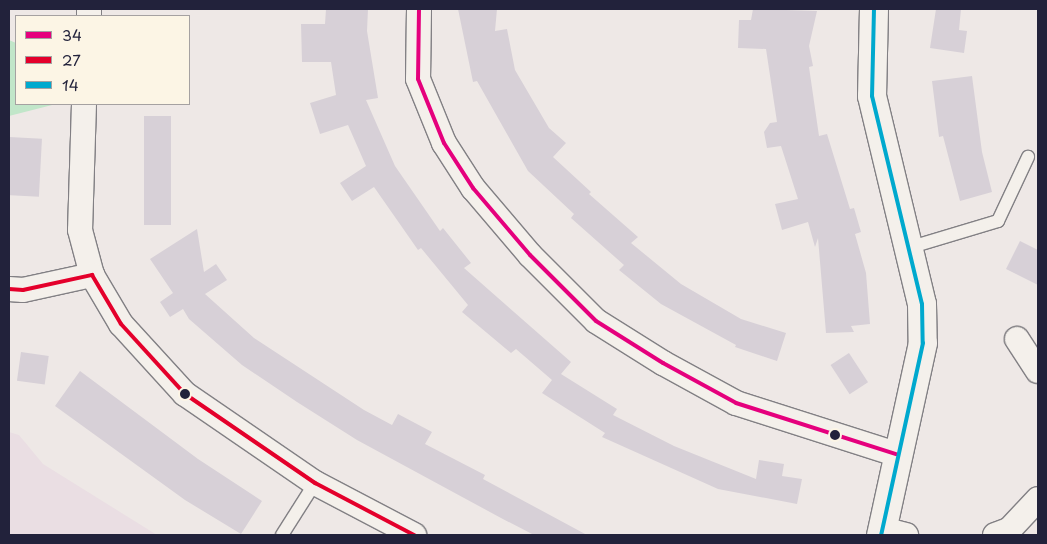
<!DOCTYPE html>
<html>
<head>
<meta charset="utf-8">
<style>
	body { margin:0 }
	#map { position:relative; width:1047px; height:544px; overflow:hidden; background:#eee8e6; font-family:"Playpen Sans",sans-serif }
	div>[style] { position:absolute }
	.built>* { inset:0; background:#eadee3 }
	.green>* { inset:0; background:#c1e6c9 }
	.building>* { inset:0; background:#d7d0d7; transform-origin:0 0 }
	.roads { filter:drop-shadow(1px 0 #828084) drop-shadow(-1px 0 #828084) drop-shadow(0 1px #828084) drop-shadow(0 -1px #828084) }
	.service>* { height:12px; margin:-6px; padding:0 6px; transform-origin:6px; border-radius:6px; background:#f4f0eb }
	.minor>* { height:24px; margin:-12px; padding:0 12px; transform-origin:12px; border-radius:12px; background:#f4f0eb }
	.tertiary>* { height:28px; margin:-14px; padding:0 14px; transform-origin:14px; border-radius:14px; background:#f4f0eb }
	.bus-1>* { height:4px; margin:-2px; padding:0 2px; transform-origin:2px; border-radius:2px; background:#e5007d }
	.bus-2>* { height:4px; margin:-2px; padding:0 2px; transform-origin:2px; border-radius:2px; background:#e4002b }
	.bus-3>* { height:4px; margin:-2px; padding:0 2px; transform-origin:2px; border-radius:2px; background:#00a9ce }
	.dots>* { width:14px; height:14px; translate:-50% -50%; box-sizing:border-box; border:2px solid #fcf5e5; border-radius:50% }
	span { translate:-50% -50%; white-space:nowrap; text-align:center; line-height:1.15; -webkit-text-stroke:4px #fcf5e5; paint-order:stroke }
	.frame { position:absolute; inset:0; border:10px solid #22223b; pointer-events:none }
	.legend { position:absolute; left:15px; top:15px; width:175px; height:90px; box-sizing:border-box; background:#fcf5e5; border:1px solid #a5a1a1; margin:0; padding:6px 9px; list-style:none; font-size:15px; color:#22223b }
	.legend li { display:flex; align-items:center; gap:10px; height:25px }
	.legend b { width:25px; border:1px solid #a5a1a1 }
</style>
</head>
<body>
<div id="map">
	<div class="built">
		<i style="clip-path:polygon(9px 432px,19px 435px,43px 464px,157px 535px,9px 535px)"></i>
	</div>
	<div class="green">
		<i style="clip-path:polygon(9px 40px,16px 43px,16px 104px,56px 104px,9px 116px)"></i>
	</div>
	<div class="building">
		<i style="clip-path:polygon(326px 9px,368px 9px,367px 31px,378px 98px,366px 100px,395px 166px,440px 231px,443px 228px,471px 263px,464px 268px,571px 362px,561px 374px,617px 409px,613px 415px,674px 446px,756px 479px,759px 460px,784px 464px,782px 476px,802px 479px,797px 504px,718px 489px,602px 437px,605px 433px,542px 393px,552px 380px,516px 349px,511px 353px,462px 312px,468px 305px,421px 248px,418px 250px,374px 187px,352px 201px,340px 183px,366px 166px,348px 125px,320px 134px,310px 103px,336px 95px,331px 62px,302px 62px,301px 24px,325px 24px)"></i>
		<i style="clip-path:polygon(458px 9px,497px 9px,495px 31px,507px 29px,515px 70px,549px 128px,566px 143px,553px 157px,591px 192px,589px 194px,638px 237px,631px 243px,681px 284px,741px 319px,786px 333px,777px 361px,735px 347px,736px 345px,661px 304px,619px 270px,624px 265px,571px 218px,574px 214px,528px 171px,477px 81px,473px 82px)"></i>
		<i style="clip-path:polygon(753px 9px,817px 11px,809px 46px,813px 66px,809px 67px,819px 136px,827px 134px,850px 209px,854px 208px,861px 232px,855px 234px,866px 273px,870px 324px,851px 326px,854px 332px,826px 333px,818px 238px,815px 247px,808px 222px,782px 230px,775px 204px,798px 199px,781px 146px,767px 148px,764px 132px,770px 123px,777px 122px,766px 49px,738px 48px,739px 20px,751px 20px)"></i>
		<i style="clip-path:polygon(936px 9px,961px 9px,959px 30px,967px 31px,964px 53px,930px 48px)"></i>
		<i style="clip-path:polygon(972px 76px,982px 152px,992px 192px,960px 201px,943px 136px,939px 137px,932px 81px)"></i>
		<i style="left:144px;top:116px;width:27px;height:109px"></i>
		<i style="left:9px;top:137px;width:33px;height:58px;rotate:3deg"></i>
		<i style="clip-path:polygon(197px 229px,204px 272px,216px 264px,227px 280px,205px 294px,254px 338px,364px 410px,392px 425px,398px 414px,432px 432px,425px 444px,485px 475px,483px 479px,587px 535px,534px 535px,501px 518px,357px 440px,297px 402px,242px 365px,189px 319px,183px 309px,170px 317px,160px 302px,173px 293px,150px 259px)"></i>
		<i style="clip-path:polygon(1020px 241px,1038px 250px,1038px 285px,1006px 269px)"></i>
		<i style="left:21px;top:352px;width:28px;height:29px;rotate:8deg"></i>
		<i style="left:849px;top:353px;width:35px;height:22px;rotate:57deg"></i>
		<i style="clip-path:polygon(80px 371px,198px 459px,262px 501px,241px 534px,185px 500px,55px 406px)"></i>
	</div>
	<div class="roads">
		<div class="service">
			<i style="left:908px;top:248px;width:94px;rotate:-16.7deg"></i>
			<i style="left:998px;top:221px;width:71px;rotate:-64.9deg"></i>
			<i style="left:282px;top:535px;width:62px;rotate:-57.6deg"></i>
		</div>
		<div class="minor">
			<i style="left:419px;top:9px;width:70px;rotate:90.8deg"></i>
			<i style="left:418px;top:79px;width:69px;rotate:67.9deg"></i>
			<i style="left:444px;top:143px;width:54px;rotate:57.2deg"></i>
			<i style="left:473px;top:188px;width:88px;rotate:49.6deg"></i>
			<i style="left:530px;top:255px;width:93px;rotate:45deg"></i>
			<i style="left:596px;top:321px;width:79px;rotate:32.1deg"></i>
			<i style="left:663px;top:363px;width:83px;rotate:28.7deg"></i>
			<i style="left:736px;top:403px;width:168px;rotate:17.7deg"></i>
			<i style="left:89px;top:16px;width:7px;rotate:-90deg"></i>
			<i style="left:84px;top:104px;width:126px;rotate:91.8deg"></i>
			<i style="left:80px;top:230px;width:47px;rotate:75.1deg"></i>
			<i style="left:9px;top:289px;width:14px;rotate:4deg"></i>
			<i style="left:23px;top:290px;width:71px;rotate:-12.3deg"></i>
			<i style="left:92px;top:275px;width:57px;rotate:59.4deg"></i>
			<i style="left:121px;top:324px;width:95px;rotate:47.6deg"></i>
			<i style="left:185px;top:394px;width:158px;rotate:34.4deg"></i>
			<i style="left:315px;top:483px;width:112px;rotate:27.7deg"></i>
			<i style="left:1017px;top:339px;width:38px;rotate:57deg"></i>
			<i style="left:883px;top:529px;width:24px;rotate:15deg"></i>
			<i style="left:995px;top:535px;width:15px;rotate:-20deg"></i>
			<i style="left:1009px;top:530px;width:42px;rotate:-46.9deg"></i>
		</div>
		<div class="tertiary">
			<i style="left:874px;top:9px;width:87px;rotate:91.3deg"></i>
			<i style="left:872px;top:96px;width:214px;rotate:76.5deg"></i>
			<i style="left:922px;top:304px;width:39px;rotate:89deg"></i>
			<i style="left:923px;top:343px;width:197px;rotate:102.3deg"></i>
		</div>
	</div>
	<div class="bus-1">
		<i style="left:419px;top:9px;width:70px;rotate:90.8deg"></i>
		<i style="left:418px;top:79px;width:69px;rotate:67.9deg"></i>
		<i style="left:444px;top:143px;width:54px;rotate:57.2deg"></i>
		<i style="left:473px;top:188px;width:88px;rotate:49.6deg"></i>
		<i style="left:530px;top:255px;width:93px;rotate:45deg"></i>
		<i style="left:596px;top:321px;width:79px;rotate:32.1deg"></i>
		<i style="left:663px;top:363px;width:83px;rotate:28.7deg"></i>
		<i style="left:736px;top:403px;width:168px;rotate:17.7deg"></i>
	</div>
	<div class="bus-2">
		<i style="left:9px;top:289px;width:14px;rotate:4deg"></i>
		<i style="left:23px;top:290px;width:71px;rotate:-12.3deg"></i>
		<i style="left:92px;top:275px;width:57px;rotate:59.4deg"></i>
		<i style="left:121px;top:324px;width:95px;rotate:47.6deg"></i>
		<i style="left:185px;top:394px;width:158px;rotate:34.4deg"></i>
		<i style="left:315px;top:483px;width:112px;rotate:27.7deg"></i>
	</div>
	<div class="bus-3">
		<i style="left:874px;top:9px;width:87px;rotate:91.3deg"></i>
		<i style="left:872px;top:96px;width:214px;rotate:76.5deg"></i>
		<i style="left:922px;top:304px;width:39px;rotate:89deg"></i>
		<i style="left:923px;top:343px;width:197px;rotate:102.3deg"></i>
	</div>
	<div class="dots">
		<i style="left:185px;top:394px;background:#22223b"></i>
		<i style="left:835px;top:435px;background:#22223b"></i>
	</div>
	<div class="frame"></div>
	<ul class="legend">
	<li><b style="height:6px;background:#e5007d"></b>34</li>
	<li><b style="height:6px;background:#e4002b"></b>27</li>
	<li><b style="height:6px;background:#00a9ce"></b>14</li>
	</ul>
</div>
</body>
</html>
